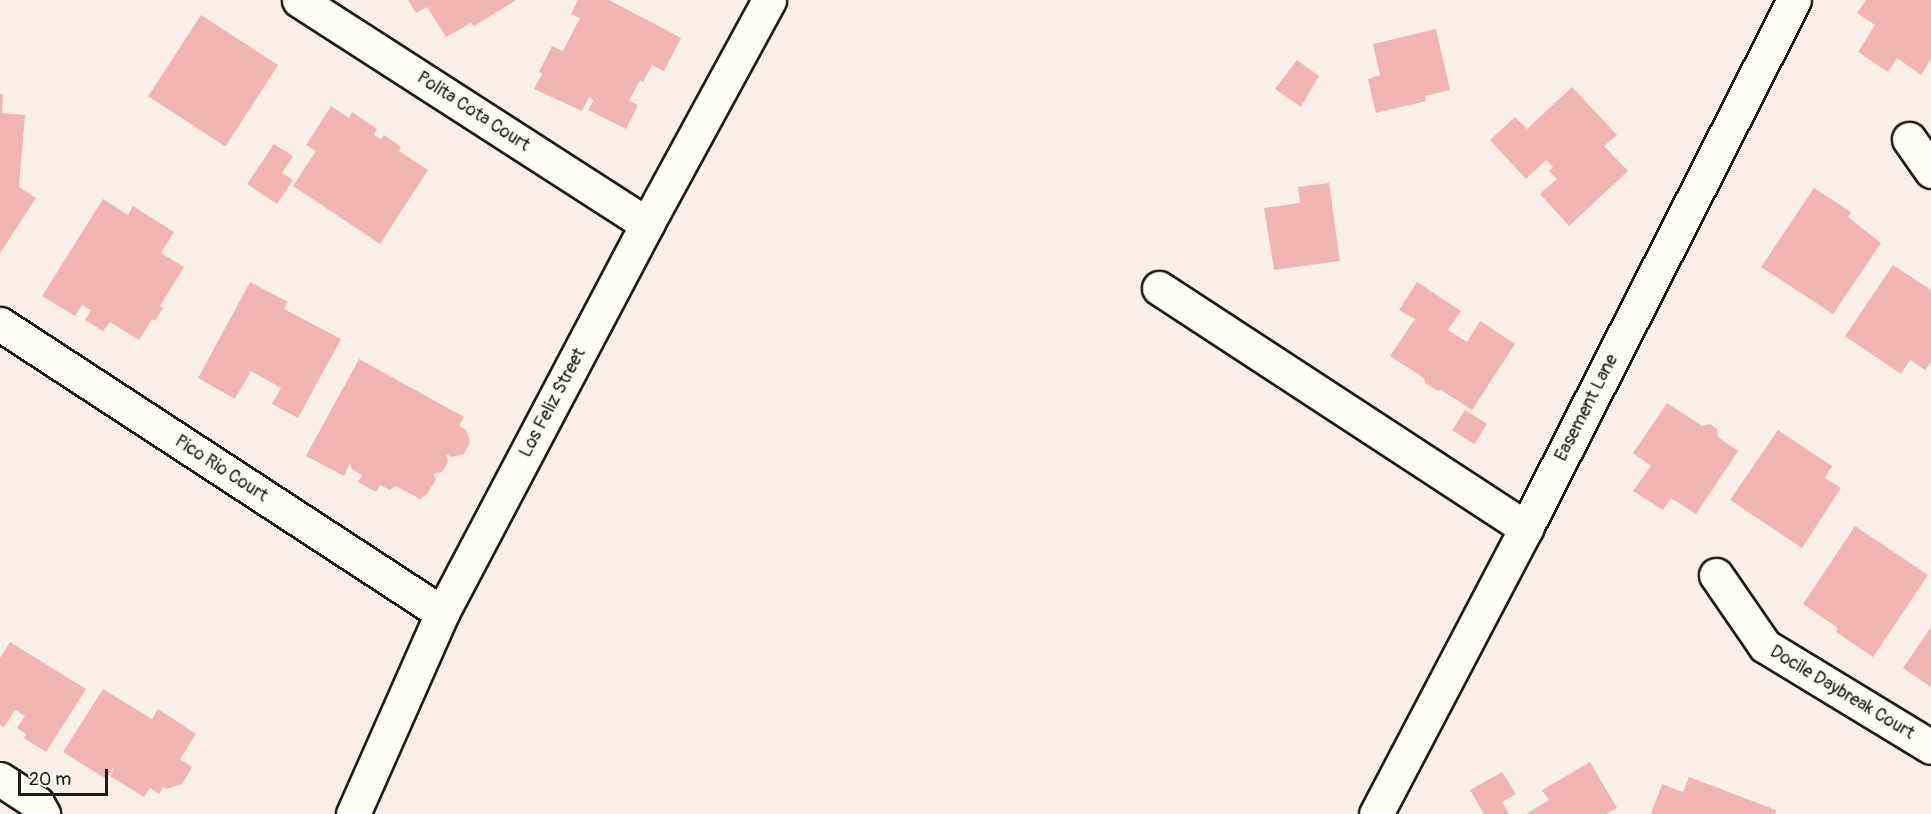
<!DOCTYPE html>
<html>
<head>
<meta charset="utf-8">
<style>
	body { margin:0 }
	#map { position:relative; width:1931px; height:814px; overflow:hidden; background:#faeee9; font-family:Pangolin,sans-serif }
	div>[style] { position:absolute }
	.building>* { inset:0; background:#f0b5b0; transform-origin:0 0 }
	.roads { filter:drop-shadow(2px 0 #1c1c1c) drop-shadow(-2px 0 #1c1c1c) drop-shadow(0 2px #1c1c1c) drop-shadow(0 -2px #1c1c1c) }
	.minor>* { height:33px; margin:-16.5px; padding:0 16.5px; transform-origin:16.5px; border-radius:16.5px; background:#fdfcf7 }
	span { translate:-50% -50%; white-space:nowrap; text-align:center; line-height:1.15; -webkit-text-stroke:4.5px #fdfcf7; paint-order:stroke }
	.street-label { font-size:18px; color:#1c1c1c }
	.scale { position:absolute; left:18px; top:769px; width:90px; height:27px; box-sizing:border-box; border:3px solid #1c1c1c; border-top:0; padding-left:8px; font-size:18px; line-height:21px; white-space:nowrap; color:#1c1c1c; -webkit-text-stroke:4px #fdfcf7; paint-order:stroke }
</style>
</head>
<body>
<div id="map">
	<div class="building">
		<i style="clip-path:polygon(408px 0,516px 0,474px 26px,471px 23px,446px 37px,427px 7px,416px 13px)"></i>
		<i style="clip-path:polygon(578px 0,609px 0,681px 38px,664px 71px,652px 65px,643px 82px,640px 80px,629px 101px,638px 105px,626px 129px,588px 110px,594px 100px,589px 97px,582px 111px,534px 89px,542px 74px,539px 72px,552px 46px,563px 51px,580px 18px,571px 14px)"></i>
		<i style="clip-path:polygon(1866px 0,1931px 0,1931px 59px,1921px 75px,1897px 58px,1888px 72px,1858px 52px,1875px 25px,1857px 13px)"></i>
		<i style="left:201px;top:15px;width:92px;height:97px;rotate:33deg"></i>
		<i style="clip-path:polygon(1436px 29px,1450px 90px,1425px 96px,1426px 101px,1376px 113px,1368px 79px,1380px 75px,1373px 44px)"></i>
		<i style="clip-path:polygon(1297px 60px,1319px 76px,1301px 107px,1275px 89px)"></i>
		<i style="clip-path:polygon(1572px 87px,1617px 135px,1604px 146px,1628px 171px,1569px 226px,1540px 194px,1557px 179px,1549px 171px,1553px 167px,1546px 160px,1526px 179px,1490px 140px,1515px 117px,1527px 129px)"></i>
		<i style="clip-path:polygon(0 94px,3px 94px,2px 113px,25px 115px,19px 187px,36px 198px,0 253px)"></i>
		<i style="clip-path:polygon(331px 106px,349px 118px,352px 112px,377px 129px,374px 135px,381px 139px,384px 135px,401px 147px,399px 151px,428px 170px,380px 244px,293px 186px,316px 151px,306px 145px)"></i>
		<i style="clip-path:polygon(274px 144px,293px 156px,282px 173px,293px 180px,277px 204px,247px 184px)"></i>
		<i style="clip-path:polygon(1329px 183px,1340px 261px,1274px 270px,1264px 208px,1300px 203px,1298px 187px)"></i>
		<i style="clip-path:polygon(1814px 188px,1851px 212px,1848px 217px,1881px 243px,1833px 314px,1761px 267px)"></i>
		<i style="clip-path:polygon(103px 199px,128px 215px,133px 206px,174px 232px,161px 253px,184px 267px,160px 306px,163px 308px,155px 321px,152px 319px,139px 340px,110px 322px,103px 331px,85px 320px,91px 310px,82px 305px,75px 316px,42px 296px)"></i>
		<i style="clip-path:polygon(1893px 265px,1931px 290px,1931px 362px,1925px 370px,1910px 360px,1901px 374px,1845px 336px)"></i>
		<i style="clip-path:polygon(250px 282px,288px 302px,284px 309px,341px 339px,298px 418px,272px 404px,281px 388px,251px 371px,235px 399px,198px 378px)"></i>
		<i style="clip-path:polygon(1417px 282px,1461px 311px,1448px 330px,1467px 342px,1480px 321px,1515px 344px,1472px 410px,1441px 390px,1436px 390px,1425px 383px,1424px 378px,1390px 356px,1415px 319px,1399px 310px)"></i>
		<i style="clip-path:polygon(359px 359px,464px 417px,459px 426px,466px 430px,470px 442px,464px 454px,452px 457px,446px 454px,448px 462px,442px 472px,433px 474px,436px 479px,428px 493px,420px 499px,396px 486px,390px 490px,380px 485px,376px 492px,358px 482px,362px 475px,352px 469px,350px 463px,344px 476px,306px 456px)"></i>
		<i style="clip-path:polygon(1667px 403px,1702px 426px,1710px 424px,1717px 429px,1718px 437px,1738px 451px,1696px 514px,1671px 498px,1663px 510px,1633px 491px,1651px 466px,1633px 453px)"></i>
		<i style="left:1465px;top:410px;width:26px;height:24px;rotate:32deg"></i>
		<i style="clip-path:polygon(1778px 430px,1832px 466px,1825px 478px,1841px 488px,1802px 548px,1730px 500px)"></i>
		<i style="clip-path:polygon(1855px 526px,1928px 575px,1873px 657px,1836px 632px,1838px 628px,1803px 604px)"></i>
		<i style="clip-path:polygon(1931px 627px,1931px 687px,1903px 668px)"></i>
		<i style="clip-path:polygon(10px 642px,86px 689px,46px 752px,24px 738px,26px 734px,17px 728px,25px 716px,15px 710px,4px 727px,0 725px,0 658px)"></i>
		<i style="clip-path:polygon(103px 689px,152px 719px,158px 709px,196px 734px,180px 759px,192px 767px,182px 784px,166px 789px,163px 787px,159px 794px,150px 788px,144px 797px,110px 776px,115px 765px,106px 779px,63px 752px)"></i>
		<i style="clip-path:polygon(1590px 762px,1617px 808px,1606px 814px,1526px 814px,1549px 800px,1542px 790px)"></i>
		<i style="clip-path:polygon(1502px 772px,1516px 794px,1502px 802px,1509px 814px,1484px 814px,1470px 790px)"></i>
		<i style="clip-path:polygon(1689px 777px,1776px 810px,1775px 814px,1651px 814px,1662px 784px,1683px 792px)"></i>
	</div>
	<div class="roads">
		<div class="minor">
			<i style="left:299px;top:0;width:414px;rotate:32.8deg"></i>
			<i style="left:1909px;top:139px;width:39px;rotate:55deg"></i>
			<i style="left:1159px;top:288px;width:439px;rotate:33.2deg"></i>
			<i style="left:0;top:324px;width:528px;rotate:33.18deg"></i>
			<i style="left:1716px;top:575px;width:86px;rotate:55.4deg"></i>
			<i style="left:1765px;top:646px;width:194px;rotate:31.3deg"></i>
			<i style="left:0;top:779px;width:44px;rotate:33deg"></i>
			<i style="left:37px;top:803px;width:13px;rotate:61deg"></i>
			<i style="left:353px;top:814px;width:220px;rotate:-66.1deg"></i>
			<i style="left:442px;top:613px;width:440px;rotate:-62.2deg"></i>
			<i style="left:647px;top:224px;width:255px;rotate:-61.4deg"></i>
			<i style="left:1376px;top:814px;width:323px;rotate:-62.3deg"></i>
			<i style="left:1526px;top:528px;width:592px;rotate:-63.09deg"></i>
		</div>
	</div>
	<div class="street-label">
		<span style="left:473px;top:112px;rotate:33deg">Polita Cota Court</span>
		<span style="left:553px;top:403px;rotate:-62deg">Los Feliz Street</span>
		<span style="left:1587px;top:408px;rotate:-63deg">Easement Lane</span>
		<span style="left:221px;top:469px;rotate:33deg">Pico Rio Court</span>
		<span style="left:1842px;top:693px;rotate:31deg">Docile Daybreak Court</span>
	</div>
	<div class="scale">20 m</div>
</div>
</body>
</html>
